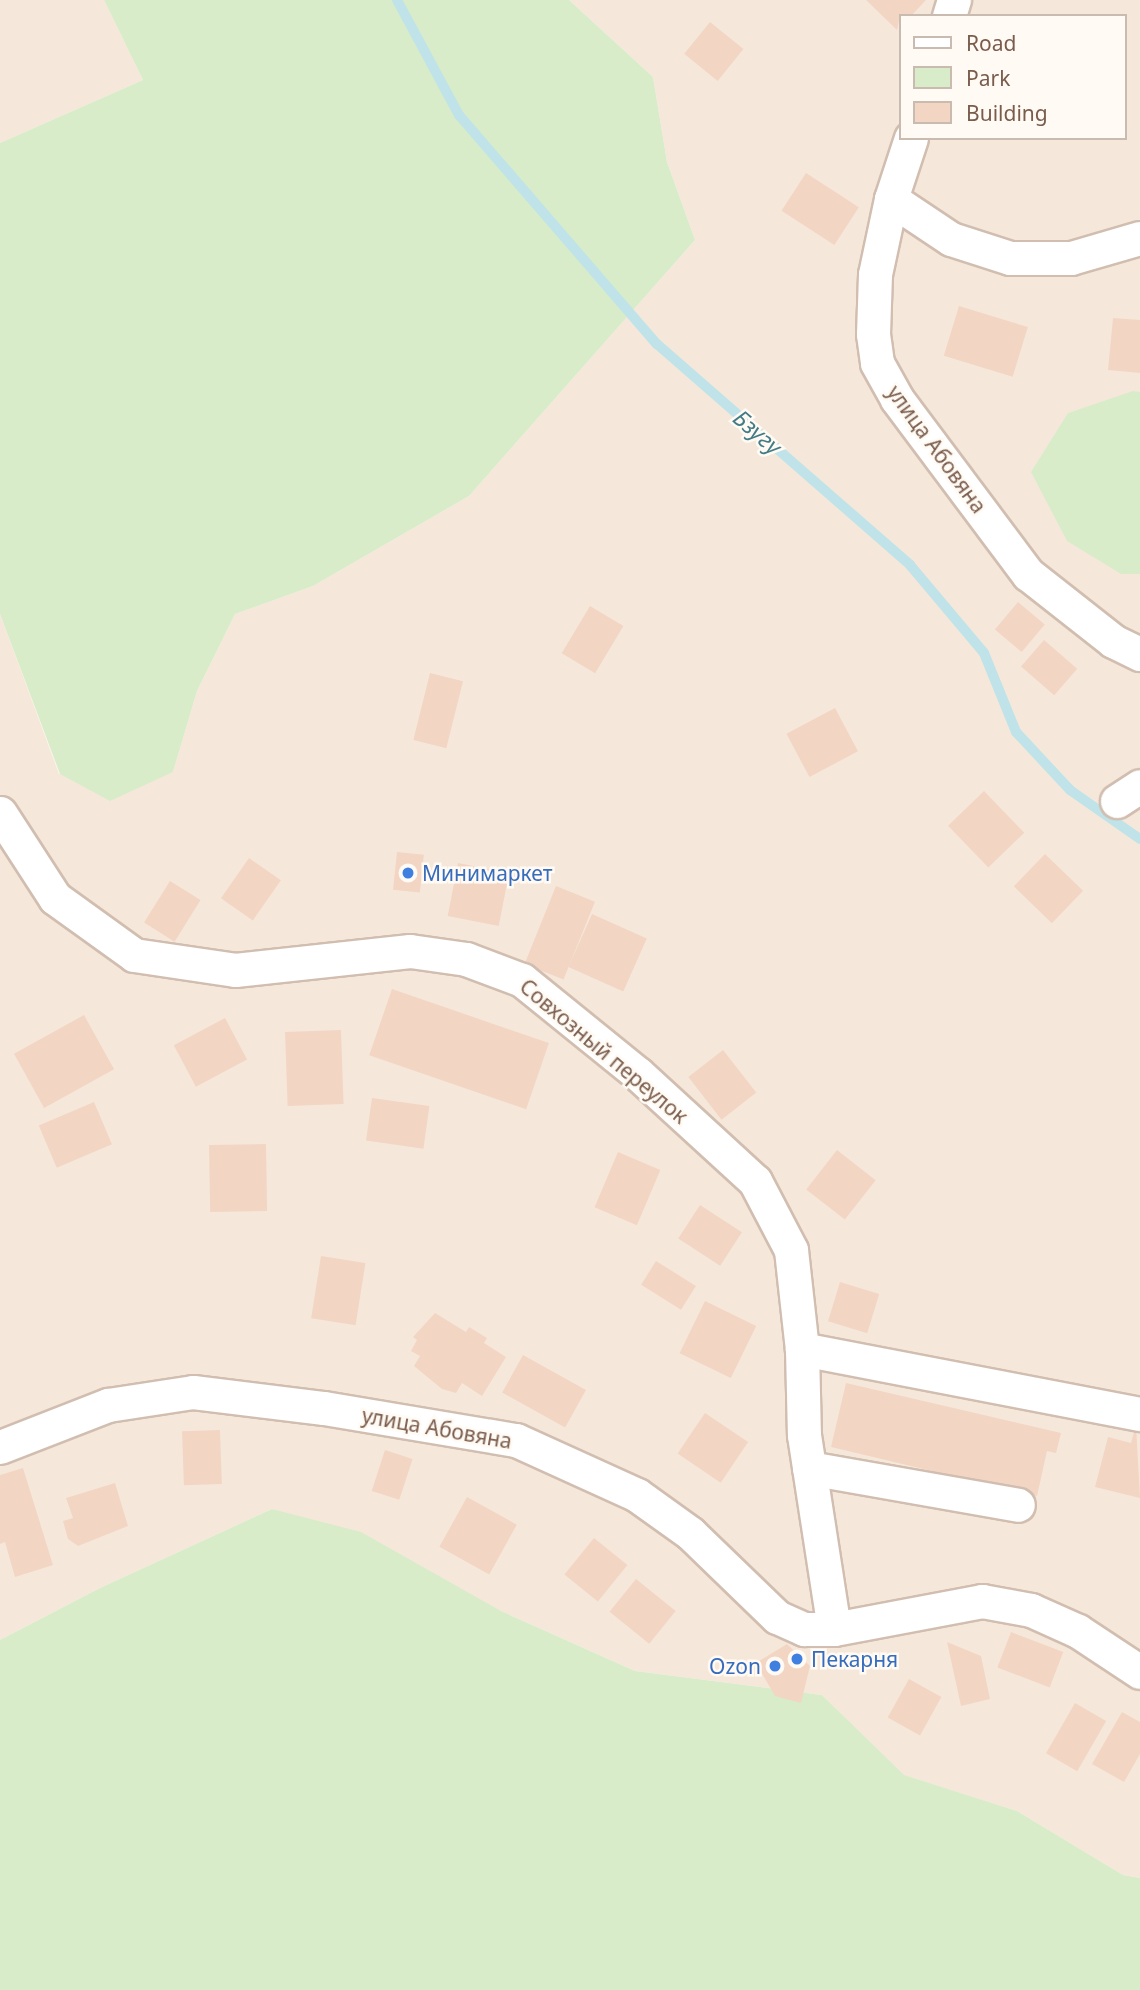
<!DOCTYPE html>
<html>
<head>
<meta charset="utf-8">
<style>
	body { margin:0 }
	#map { position:relative; width:1140px; height:1990px; overflow:hidden; background:#fdf6ec; font-family:"Noto Sans",sans-serif }
	div>[style] { position:absolute }
	.residential>* { inset:0; background:#f5e8da }
	.green>* { inset:0; background:#d8ecc9 }
	.stream>* { height:10px; margin:-5px; padding:0 5px; transform-origin:5px; border-radius:5px; background:#bfe3e8 }
	.building>* { inset:0; background:#f3d5c3; transform-origin:0 0 }
	.roads { filter:drop-shadow(2px 0 #d1beb0) drop-shadow(-2px 0 #d1beb0) drop-shadow(0 2px #d1beb0) drop-shadow(0 -2px #d1beb0) }
	.minor>* { height:33px; margin:-16.5px; padding:0 16.5px; transform-origin:16.5px; border-radius:16.5px; background:#fff }
	.dots>* { width:19px; height:19px; translate:-50% -50%; box-sizing:border-box; border:4px solid #fffaf3; border-radius:50% }
	span { translate:-50% -50%; white-space:nowrap; text-align:center; line-height:1.15; -webkit-text-stroke:5px #fffaf3; paint-order:stroke }
	.street-label { font-size:21px; color:#7a5c4d }
	.shop-label { font-size:21px; color:#366cbe }
	.left { translate:0 -50%; text-align:left }
	.right { translate:-100% -50%; text-align:right }
	.water-label { font-size:23px; color:#437c86; font-style:italic }
	.legend { position:absolute; left:899px; top:14px; width:228px; height:126px; box-sizing:border-box; background:#fffaf3; border:2px solid #cabbb1; margin:0; padding:9px 12px; list-style:none; font-size:21px; color:#7a5c4d }
	.legend li { display:flex; align-items:center; gap:14px; height:35px }
	.legend b { width:35px; border:2px solid #cabbb1 }
</style>
</head>
<body>
<div id="map">
	<div class="residential">
		<i style="clip-path:polygon(0 0,104px 0,143px 80px,0 143px)"></i>
		<i style="clip-path:polygon(evenodd,569px 0,1140px 0,1140px 392px,1068px 413px,1121px 574px,1140px 574px,1140px 1878px,1123px 1875px,1017px 1811px,903px 1775px,822px 1695px,635px 1671px,272px 1509px,100px 1588px,0 1640px,0 614px,59px 774px,173px 772px,197px 691px,235px 614px,313px 586px,469px 496px,695px 240px,667px 162px,653px 77px,569px 0,900px 16px,1124px 16px,1124px 138px,900px 138px,900px 16px)"></i>
	</div>
	<div class="green">
		<i style="clip-path:polygon(104px 0,569px 0,653px 77px,667px 162px,695px 240px,469px 496px,313px 586px,235px 614px,197px 691px,173px 772px,110px 801px,60px 774px,0 614px,0 143px,143px 80px)"></i>
		<i style="clip-path:polygon(1133px 391px,1140px 392px,1140px 574px,1121px 574px,1067px 541px,1031px 472px,1068px 413px)"></i>
		<i style="clip-path:polygon(272px 1509px,361px 1532px,501px 1611px,635px 1671px,822px 1695px,904px 1775px,1017px 1811px,1123px 1875px,1140px 1878px,1140px 1990px,0 1990px,0 1640px,100px 1588px)"></i>
	</div>
	<div class="stream">
		<i style="left:397px;top:0;width:131px;rotate:61.7deg"></i>
		<i style="left:459px;top:115px;width:303px;rotate:49.2deg"></i>
		<i style="left:657px;top:344px;width:336px;rotate:41.1deg"></i>
		<i style="left:910px;top:565px;width:115px;rotate:49.9deg"></i>
		<i style="left:984px;top:653px;width:85px;rotate:67.9deg"></i>
		<i style="left:1016px;top:732px;width:79px;rotate:47deg"></i>
		<i style="left:1070px;top:790px;width:85px;rotate:35deg"></i>
	</div>
	<div class="building">
		<i style="clip-path:polygon(866px 0,926px 0,911px 16px,900px 16px,897px 30px)"></i>
		<i style="left:710px;top:22px;width:43px;height:41px;rotate:39deg"></i>
		<i style="left:806px;top:173px;width:63px;height:45px;rotate:33deg"></i>
		<i style="left:959px;top:306px;width:72px;height:52px;rotate:17deg"></i>
		<i style="clip-path:polygon(1113px 318px,1140px 320px,1140px 373px,1108px 370px)"></i>
		<i style="left:1018px;top:602px;width:35px;height:36px;rotate:40deg"></i>
		<i style="left:590px;top:606px;width:39px;height:55px;rotate:31deg"></i>
		<i style="left:1044px;top:640px;width:44px;height:35px;rotate:41deg"></i>
		<i style="left:430px;top:673px;width:34px;height:69px;rotate:14deg"></i>
		<i style="left:835px;top:708px;width:49px;height:55px;rotate:62deg"></i>
		<i style="left:984px;top:791px;width:58px;height:50px;rotate:46deg"></i>
		<i style="left:397px;top:852px;width:27px;height:38px;rotate:6deg"></i>
		<i style="left:1045px;top:854px;width:53px;height:45px;rotate:44deg"></i>
		<i style="left:249px;top:858px;width:39px;height:49px;rotate:35deg"></i>
		<i style="left:458px;top:863px;width:52px;height:54px;rotate:11deg"></i>
		<i style="left:170px;top:881px;width:36px;height:49px;rotate:32deg"></i>
		<i style="left:556px;top:886px;width:42px;height:84px;rotate:22deg"></i>
		<i style="left:592px;top:914px;width:60px;height:58px;rotate:24deg"></i>
		<i style="left:392px;top:989px;width:166px;height:70px;rotate:19deg"></i>
		<i style="left:84px;top:1015px;width:62px;height:80px;rotate:61deg"></i>
		<i style="left:225px;top:1018px;width:47px;height:58px;rotate:62deg"></i>
		<i style="left:341px;top:1030px;width:74px;height:56px;rotate:88deg"></i>
		<i style="left:723px;top:1050px;width:54px;height:44px;rotate:52deg"></i>
		<i style="left:372px;top:1098px;width:58px;height:43px;rotate:8deg"></i>
		<i style="left:94px;top:1102px;width:46px;height:60px;rotate:67deg"></i>
		<i style="left:266px;top:1144px;width:67px;height:57px;rotate:89deg"></i>
		<i style="left:837px;top:1150px;width:49px;height:50px;rotate:38deg"></i>
		<i style="left:618px;top:1152px;width:46px;height:60px;rotate:23deg"></i>
		<i style="left:700px;top:1205px;width:50px;height:40px;rotate:33deg"></i>
		<i style="left:321px;top:1256px;width:45px;height:63px;rotate:9deg"></i>
		<i style="left:656px;top:1261px;width:47px;height:28px;rotate:32deg"></i>
		<i style="left:840px;top:1282px;width:41px;height:41px;rotate:17deg"></i>
		<i style="left:705px;top:1301px;width:57px;height:58px;rotate:26deg"></i>
		<i style="clip-path:polygon(435px 1313px,466px 1332px,469px 1327px,487px 1338px,484px 1343px,506px 1357px,482px 1396px,462px 1383px,456px 1393px,442px 1389px,414px 1366px,420px 1356px,411px 1351px,417px 1340px,413px 1337px)"></i>
		<i style="left:523px;top:1355px;width:72px;height:43px;rotate:29deg"></i>
		<i style="clip-path:polygon(846px 1383px,1061px 1433px,1056px 1453px,1047px 1451px,1037px 1496px,831px 1447px)"></i>
		<i style="left:705px;top:1413px;width:52px;height:49px;rotate:34deg"></i>
		<i style="clip-path:polygon(1136px 1425px,1140px 1498px,1095px 1487px,1108px 1437px,1131px 1443px)"></i>
		<i style="left:220px;top:1430px;width:54px;height:38px;rotate:88deg"></i>
		<i style="left:385px;top:1450px;width:29px;height:43px;rotate:18deg"></i>
		<i style="clip-path:polygon(23px 1468px,53px 1565px,15px 1577px,5px 1542px,0 1544px,0 1475px)"></i>
		<i style="clip-path:polygon(115px 1483px,128px 1526px,78px 1546px,68px 1539px,63px 1521px,73px 1518px,66px 1498px)"></i>
		<i style="left:467px;top:1497px;width:57px;height:57px;rotate:29deg"></i>
		<i style="left:594px;top:1538px;width:43px;height:47px;rotate:39deg"></i>
		<i style="left:636px;top:1579px;width:51px;height:42px;rotate:39deg"></i>
		<i style="left:1011px;top:1632px;width:56px;height:38px;rotate:21deg"></i>
		<i style="clip-path:polygon(947px 1642px,981px 1656px,990px 1699px,961px 1706px)"></i>
		<i style="clip-path:polygon(787px 1644px,810px 1666px,801px 1703px,775px 1696px,756px 1663px)"></i>
		<i style="left:909px;top:1679px;width:37px;height:44px;rotate:29deg"></i>
		<i style="left:1075px;top:1703px;width:36px;height:58px;rotate:30deg"></i>
		<i style="clip-path:polygon(1122px 1712px,1140px 1722px,1140px 1754px,1124px 1782px,1092px 1764px)"></i>
	</div>
	<div class="roads">
		<div class="minor">
			<i style="left:949px;top:16px;width:17px;rotate:-73deg"></i>
			<i style="left:911px;top:138px;width:64px;rotate:108.2deg"></i>
			<i style="left:891px;top:199px;width:77px;rotate:102deg"></i>
			<i style="left:875px;top:274px;width:60px;rotate:91.9deg"></i>
			<i style="left:873px;top:334px;width:29px;rotate:82deg"></i>
			<i style="left:877px;top:363px;width:41px;rotate:60.9deg"></i>
			<i style="left:897px;top:399px;width:219px;rotate:53.2deg"></i>
			<i style="left:1028px;top:574px;width:108px;rotate:38.2deg"></i>
			<i style="left:1113px;top:641px;width:30px;rotate:26deg"></i>
			<i style="left:891px;top:199px;width:72px;rotate:33.7deg"></i>
			<i style="left:951px;top:239px;width:62px;rotate:17.9deg"></i>
			<i style="left:1010px;top:258px;width:61px"></i>
			<i style="left:1071px;top:258px;width:72px;rotate:-16.2deg"></i>
			<i style="left:1117px;top:801px;width:27px;rotate:-33deg"></i>
			<i style="left:0;top:813px;width:101px;rotate:57.1deg"></i>
			<i style="left:55px;top:898px;width:97px;rotate:35.8deg"></i>
			<i style="left:134px;top:955px;width:102px;rotate:8.4deg"></i>
			<i style="left:235px;top:970px;width:176px;rotate:-6.2deg"></i>
			<i style="left:410px;top:951px;width:57px;rotate:8.1deg"></i>
			<i style="left:466px;top:959px;width:60px;rotate:20.6deg"></i>
			<i style="left:522px;top:980px;width:148px;rotate:39deg"></i>
			<i style="left:637px;top:1073px;width:160px;rotate:42.5deg"></i>
			<i style="left:755px;top:1181px;width:78px;rotate:62.4deg"></i>
			<i style="left:791px;top:1250px;width:100px;rotate:83.7deg"></i>
			<i style="left:802px;top:1349px;width:86px;rotate:88.7deg"></i>
			<i style="left:804px;top:1435px;width:196px;rotate:81.2deg"></i>
			<i style="left:802px;top:1349px;width:344px;rotate:10.9deg"></i>
			<i style="left:0;top:1447px;width:116px;rotate:-21.3deg"></i>
			<i style="left:108px;top:1405px;width:86px;rotate:-8.7deg"></i>
			<i style="left:193px;top:1392px;width:132px;rotate:7deg"></i>
			<i style="left:324px;top:1408px;width:195px;rotate:9.5deg"></i>
			<i style="left:516px;top:1440px;width:133px;rotate:24.4deg"></i>
			<i style="left:637px;top:1495px;width:65px;rotate:35.6deg"></i>
			<i style="left:690px;top:1533px;width:121px;rotate:44deg"></i>
			<i style="left:777px;top:1617px;width:30px;rotate:24deg"></i>
			<i style="left:804px;top:1629px;width:30px"></i>
			<i style="left:834px;top:1629px;width:151px;rotate:-10.7deg"></i>
			<i style="left:982px;top:1601px;width:50px;rotate:10.4deg"></i>
			<i style="left:1031px;top:1610px;width:51px;rotate:24.1deg"></i>
			<i style="left:1078px;top:1631px;width:74px;rotate:33.5deg"></i>
			<i style="left:809px;top:1468px;width:212px;rotate:10deg"></i>
		</div>
	</div>
	<div class="dots">
		<i style="left:408px;top:873px;background:#3f7fe0"></i>
		<i style="left:797px;top:1659px;background:#3f7fe0"></i>
		<i style="left:775px;top:1666px;background:#3f7fe0"></i>
	</div>
	<div class="street-label">
		<span style="left:937px;top:449px;rotate:54deg">улица Абовяна</span>
		<span style="left:604px;top:1051px;rotate:40deg">Совхозный переулок</span>
		<span style="left:437px;top:1428px;rotate:10deg">улица Абовяна</span>
	</div>
	<div class="shop-label">
		<span class="left" style="left:422px;top:873px">Минимаркет</span>
		<span class="left" style="left:811px;top:1659px">Пекарня</span>
		<span class="right" style="left:761px;top:1666px">Ozon</span>
	</div>
	<div class="water-label">
		<span style="left:758px;top:432px;rotate:41deg">Бзугу</span>
	</div>
	<ul class="legend">
	<li><b style="height:9px;background:#fff"></b>Road</li>
	<li><b style="height:19px;background:#d8ecc9"></b>Park</li>
	<li><b style="height:19px;background:#f3d5c3"></b>Building</li>
	</ul>
</div>
</body>
</html>
